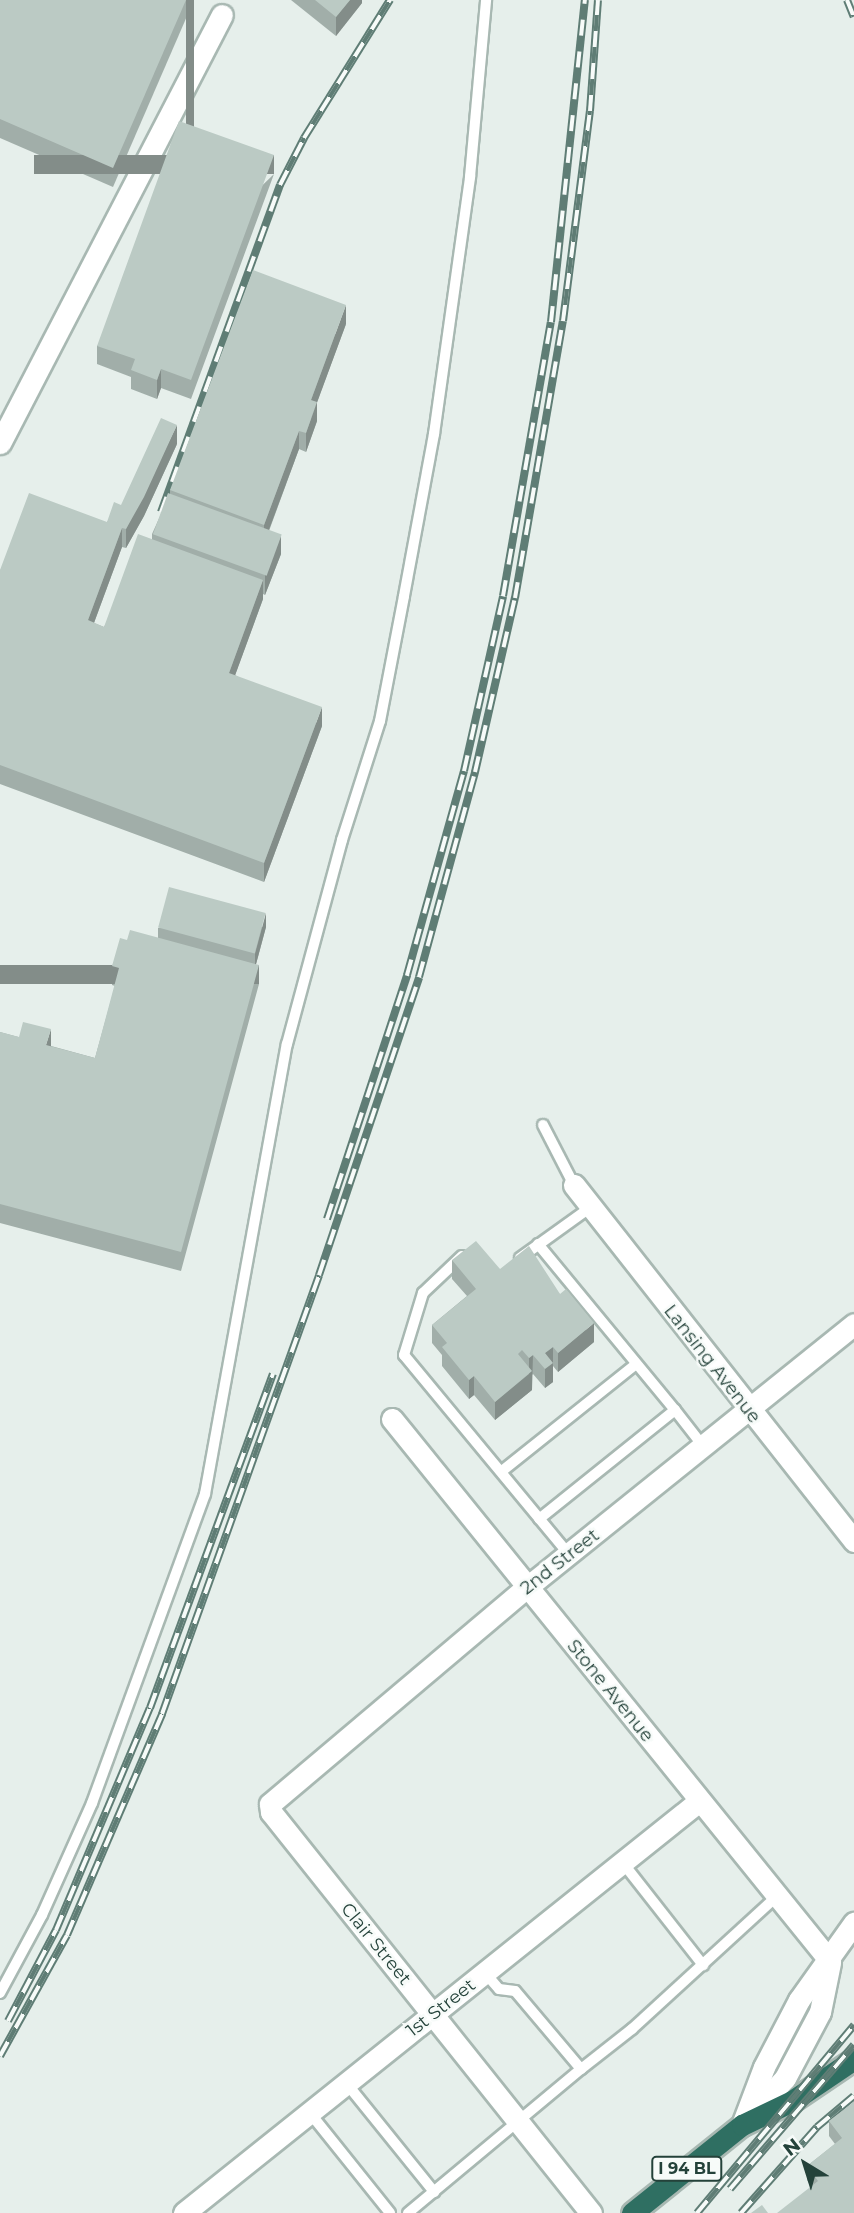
<!DOCTYPE html>
<html>
<head>
<meta charset="utf-8">
<style>
	body { margin:0 }
	#map { position:relative; width:854px; height:2213px; overflow:hidden; background:#e6efeb; font-family:Montserrat,sans-serif }
	div>[style] { position:absolute }
	.roads { filter:drop-shadow(2px 0 #a8b8b2) drop-shadow(-2px 0 #a8b8b2) drop-shadow(0 2px #a8b8b2) drop-shadow(0 -2px #a8b8b2) }
	.lane>* { height:10px; margin:-5px; padding:0 5px; transform-origin:5px; border-radius:5px; background:#fff }
	.street>* { height:21px; margin:-10.5px; padding:0 10.5px; transform-origin:10.5px; border-radius:10.5px; background:#fff }
	.highway>* { height:21px; margin:-10.5px; padding:0 10.5px; transform-origin:10.5px; border-radius:10.5px; background:#2f6f62 }
	.rail>* { height:8px; margin-top:-4px; transform-origin:0; background:repeating-linear-gradient(90deg,#f7fbf9 0 16px,#5f7d75 0 32px); box-sizing:border-box; border-block:2px solid #5f7d75 }
	.wall>* { inset:0; background:#a1aea9 }
	.shaded-wall>* { inset:0; background:#838d89; transform-origin:0 0 }
	.building>* { inset:0; background:#bbcac4; transform-origin:0 0 }
	span { translate:-50% -50%; white-space:nowrap; text-align:center; line-height:1.15; -webkit-text-stroke:5px #f7fbf9; paint-order:stroke }
	.shield-label span { padding:2px 5px; background:#f7fbf9; border:2px solid; border-radius:5px; -webkit-text-stroke-width:0 }
	.shield-label { font-size:16px; color:#24423a; font-weight:700 }
	.street-label { font-size:18px; color:#24423a }
	.north { position:absolute; left:770px; top:2129px; width:70px; height:70px; -webkit-text-stroke:5px #f7fbf9; paint-order:stroke; rotate:322deg; font-size:19px; font-weight:700; line-height:28px; text-align:center; color:#24423a }
	.north::after { content:''; display:block; margin:auto; width:24px; height:32px; background:#24423a; clip-path:polygon(50% 0,100% 100%,50% 72%,0 100%) }
</style>
</head>
<body>
<div id="map">
	<div class="roads">
		<div class="lane">
			<i style="left:543px;top:1125px;width:68px;rotate:62.7deg"></i>
			<i style="left:538px;top:1244px;width:215px;rotate:50.5deg"></i>
			<i style="left:675px;top:1410px;width:174px;rotate:141.3deg"></i>
			<i style="left:462px;top:1256px;width:54px;rotate:136.5deg"></i>
			<i style="left:423px;top:1293px;width:65px;rotate:107deg"></i>
			<i style="left:404px;top:1355px;width:261px;rotate:50.4deg"></i>
			<i style="left:520px;top:1258px;width:87px;rotate:-35.7deg"></i>
			<i style="left:675px;top:1410px;width:46px;rotate:52.1deg"></i>
			<i style="left:502px;top:1471px;width:171px;rotate:-38.6deg"></i>
			<i style="left:623px;top:1863px;width:130px;rotate:51.9deg"></i>
			<i style="left:0;top:1993px;width:89px;rotate:-61.7deg"></i>
			<i style="left:42px;top:1915px;width:123px;rotate:-65.9deg"></i>
			<i style="left:92px;top:1803px;width:329px;rotate:-69.9deg"></i>
			<i style="left:205px;top:1494px;width:457px;rotate:-79.7deg"></i>
			<i style="left:287px;top:1044px;width:211px;rotate:-74.9deg"></i>
			<i style="left:342px;top:840px;width:125px;rotate:-72.3deg"></i>
			<i style="left:380px;top:721px;width:127px;rotate:-79.1deg"></i>
			<i style="left:404px;top:596px;width:165px;rotate:-79.5deg"></i>
			<i style="left:434px;top:434px;width:260px;rotate:-82deg"></i>
			<i style="left:470px;top:177px;width:178px;rotate:-84.8deg"></i>
			<i style="left:581px;top:2069px;width:65px;rotate:-38.1deg"></i>
			<i style="left:632px;top:2029px;width:195px;rotate:-42.5deg"></i>
			<i style="left:347px;top:2084px;width:139px;rotate:51.1deg"></i>
			<i style="left:310px;top:2113px;width:128px;rotate:51.3deg"></i>
			<i style="left:408px;top:2213px;width:225px;rotate:-39.8deg"></i>
			<i style="left:581px;top:2069px;width:102px;rotate:-130.2deg"></i>
			<i style="left:515px;top:1991px;width:16px;rotate:-173deg"></i>
			<i style="left:499px;top:1989px;width:21px;rotate:-131deg"></i>
		</div>
		<div class="street">
			<i style="left:0;top:443px;width:482px;rotate:-62.6deg"></i>
			<i style="left:574px;top:1185px;width:453px;rotate:51.8deg"></i>
			<i style="left:392px;top:1419px;width:697px;rotate:51.06deg"></i>
			<i style="left:749px;top:2117px;width:53px;rotate:-47.3deg"></i>
			<i style="left:785px;top:2078px;width:75px;rotate:-62.1deg"></i>
			<i style="left:820px;top:2012px;width:50px;rotate:-78.5deg"></i>
			<i style="left:742px;top:2125px;width:62px;rotate:-69.2deg"></i>
			<i style="left:764px;top:2067px;width:76px;rotate:-62.4deg"></i>
			<i style="left:799px;top:2000px;width:95px;rotate:-54.5deg"></i>
			<i style="left:184px;top:2213px;width:658px;rotate:-38.65deg"></i>
			<i style="left:591px;top:2213px;width:513px;rotate:-128.59deg"></i>
			<i style="left:271px;top:1812px;width:8px;rotate:-97deg"></i>
			<i style="left:270px;top:1804px;width:335px;rotate:-40.2deg"></i>
			<i style="left:526px;top:1588px;width:421px;rotate:-38.8deg"></i>
		</div>
		<div class="highway">
			<i style="left:632px;top:2213px;width:141px;rotate:-38.7deg"></i>
			<i style="left:742px;top:2125px;width:55px;rotate:-25.6deg"></i>
			<i style="left:792px;top:2101px;width:75px;rotate:-34.1deg"></i>
		</div>
	</div>
	<div class="rail">
		<i style="left:847px;top:0;width:18px;rotate:68deg"></i>
		<i style="left:161px;top:512px;width:348px;rotate:-70deg"></i>
		<i style="left:280px;top:185px;width:53px;rotate:-62.9deg"></i>
		<i style="left:304px;top:138px;width:163px;rotate:-58.1deg"></i>
		<i style="left:327px;top:1219px;width:257px;rotate:-71.8deg"></i>
		<i style="left:407px;top:975px;width:212px;rotate:-74.4deg"></i>
		<i style="left:464px;top:771px;width:179px;rotate:-77.4deg"></i>
		<i style="left:503px;top:596px;width:278px;rotate:-80.1deg"></i>
		<i style="left:551px;top:322px;width:324px;rotate:-84deg"></i>
		<i style="left:8px;top:2021px;width:103px;rotate:-62.2deg"></i>
		<i style="left:56px;top:1930px;width:241px;rotate:-67.1deg"></i>
		<i style="left:150px;top:1708px;width:356px;rotate:-69.8deg"></i>
		<i style="left:0;top:2056px;width:138px;rotate:-61deg"></i>
		<i style="left:67px;top:1935px;width:241px;rotate:-66.7deg"></i>
		<i style="left:162px;top:1714px;width:466px;rotate:-70.3deg"></i>
		<i style="left:319px;top:1275px;width:314px;rotate:-71.4deg"></i>
		<i style="left:419px;top:977px;width:213px;rotate:-74.7deg"></i>
		<i style="left:475px;top:772px;width:179px;rotate:-77.1deg"></i>
		<i style="left:515px;top:598px;width:281px;rotate:-80.2deg"></i>
		<i style="left:563px;top:321px;width:212px;rotate:-82.7deg"></i>
		<i style="left:590px;top:111px;width:111px;rotate:-85.9deg"></i>
		<i style="left:730px;top:2189px;width:190px;rotate:-49.3deg"></i>
		<i style="left:697px;top:2213px;width:245px;rotate:-50.1deg"></i>
		<i style="left:741px;top:2213px;width:115px;rotate:-48.5deg"></i>
		<i style="left:817px;top:2127px;width:48px;rotate:-40deg"></i>
	</div>
	<div class="wall">
		<i style="clip-path:polygon(0 0,194px 0,113px 187px,0 138px)"></i>
		<i style="clip-path:polygon(291px 0,362px 0,362px 3px,336px 36px)"></i>
		<i style="clip-path:polygon(274px 174px,191px 399px,161px 388px,157px 399px,131px 389px,131px 377px,97px 364px,97px 346px)"></i>
		<i style="clip-path:polygon(346px 324px,317px 402px,317px 421px,306px 452px,299px 449px,269px 531px,281px 554px,265px 595px,263px 594px,263px 599px,235px 675px,322px 726px,264px 882px,0 784px,0 570px,107px 522px,177px 444px,144px 516px,126px 548px,122px 547px,94px 623px,104px 627px,152px 539px,152px 534px,170px 494px,170px 490px)"></i>
		<i style="clip-path:polygon(266px 927px,256px 964px,259px 984px,181px 1271px,0 1223px,0 1032px,95px 1058px,115px 986px,112px 985px,112px 966px,127px 940px,158px 938px,158px 928px)"></i>
		<i style="clip-path:polygon(452px 1260px,500px 1269px,560px 1294px,594px 1342px,558px 1372px,553px 1366px,553px 1382px,545px 1388px,533px 1374px,532px 1375px,532px 1390px,495px 1420px,474px 1395px,469px 1399px,442px 1366px,442px 1355px,432px 1343px,432px 1325px,467px 1296px,452px 1279px)"></i>
		<i style="clip-path:polygon(854px 2102px,854px 2213px,811px 2186px,807px 2180px,807px 2166px,835px 2144px,829px 2136px,829px 2121px)"></i>
	</div>
	<div class="shaded-wall">
		<i style="left:186px;top:0;width:8px;height:183px"></i>
		<i style="clip-path:polygon(350px 0,362px 0,362px 3px,336px 36px,336px 17px)"></i>
		<i style="left:274px;top:155px;width:19px;height:240px;rotate:90deg"></i>
		<i style="clip-path:polygon(346px 305px,346px 324px,311px 419px,311px 400px)"></i>
		<i style="clip-path:polygon(161px 369px,161px 388px,157px 399px,157px 380px)"></i>
		<i style="clip-path:polygon(317px 402px,317px 421px,306px 452px,306px 433px)"></i>
		<i style="clip-path:polygon(177px 425px,177px 444px,144px 516px,126px 548px,126px 529px)"></i>
		<i style="clip-path:polygon(299px 431px,299px 449px,264px 543px,264px 525px)"></i>
		<i style="clip-path:polygon(122px 528px,122px 547px,88px 639px,88px 620px)"></i>
		<i style="clip-path:polygon(281px 535px,281px 554px,265px 595px,265px 576px)"></i>
		<i style="clip-path:polygon(263px 580px,263px 599px,229px 692px,229px 673px)"></i>
		<i style="clip-path:polygon(322px 707px,322px 726px,264px 882px,264px 863px)"></i>
		<i style="clip-path:polygon(266px 913px,266px 927px,255px 968px,255px 954px)"></i>
		<i style="left:259px;top:965px;width:19px;height:297px;rotate:90deg"></i>
		<i style="clip-path:polygon(51px 1029px,51px 1048px,46px 1045px)"></i>
		<i style="clip-path:polygon(594px 1323px,594px 1342px,558px 1372px,558px 1353px)"></i>
		<i style="clip-path:polygon(553px 1347px,553px 1382px,545px 1388px,545px 1353px)"></i>
		<i style="clip-path:polygon(533px 1355px,532px 1390px,495px 1420px,495px 1402px,529px 1374px,529px 1358px)"></i>
		<i style="clip-path:polygon(474px 1376px,474px 1395px,469px 1399px,469px 1380px)"></i>
	</div>
	<div class="building">
		<i style="clip-path:polygon(0 0,186px 0,113px 168px,0 119px)"></i>
		<i style="clip-path:polygon(315px 0,350px 0,336px 17px)"></i>
		<i style="clip-path:polygon(179px 121px,274px 155px,191px 380px,161px 369px,157px 380px,131px 370px,135px 359px,97px 346px)"></i>
		<i style="clip-path:polygon(253px 270px,346px 305px,311px 400px,317px 402px,306px 433px,299px 431px,264px 525px,170px 490px)"></i>
		<i style="clip-path:polygon(161px 418px,177px 425px,144px 497px,126px 529px,122px 528px,88px 620px,104px 627px,138px 534px,263px 580px,229px 673px,322px 707px,264px 863px,0 765px,0 570px,29px 493px,107px 522px,114px 502px,121px 505px)"></i>
		<i style="left:168px;top:493px;width:121px;height:44px;rotate:20deg"></i>
		<i style="left:169px;top:887px;width:100px;height:42px;rotate:15deg"></i>
		<i style="clip-path:polygon(130px 930px,259px 965px,181px 1252px,0 1204px,0 1032px,19px 1037px,23px 1022px,51px 1029px,46px 1045px,95px 1058px,119px 968px,112px 966px,120px 938px,127px 940px)"></i>
		<i style="clip-path:polygon(476px 1241px,500px 1269px,529px 1246px,560px 1294px,566px 1289px,594px 1323px,558px 1353px,553px 1347px,545px 1353px,553px 1363px,545px 1369px,533px 1355px,529px 1358px,522px 1350px,518px 1354px,532px 1371px,495px 1402px,474px 1376px,469px 1380px,442px 1347px,447px 1343px,432px 1325px,476px 1289px,452px 1260px)"></i>
		<i style="clip-path:polygon(854px 2102px,854px 2213px,777px 2213px,818px 2181px,807px 2166px,842px 2138px,829px 2121px)"></i>
		<i style="clip-path:polygon(762px 2205px,768px 2213px,751px 2213px)"></i>
	</div>
	<div class="shield-label">
		<span style="left:687px;top:2169px">I 94 BL</span>
	</div>
	<div class="street-label">
		<span style="left:712px;top:1364px;rotate:52deg">Lansing Avenue</span>
		<span style="left:560px;top:1562px;rotate:-38deg">2nd Street</span>
		<span style="left:610px;top:1691px;rotate:51deg">Stone Avenue</span>
		<span style="left:376px;top:1944px;rotate:51deg">Clair Street</span>
		<span style="left:441px;top:2008px;rotate:-38deg">1st Street</span>
	</div>
	<div class="north">N</div>
</div>
</body>
</html>
